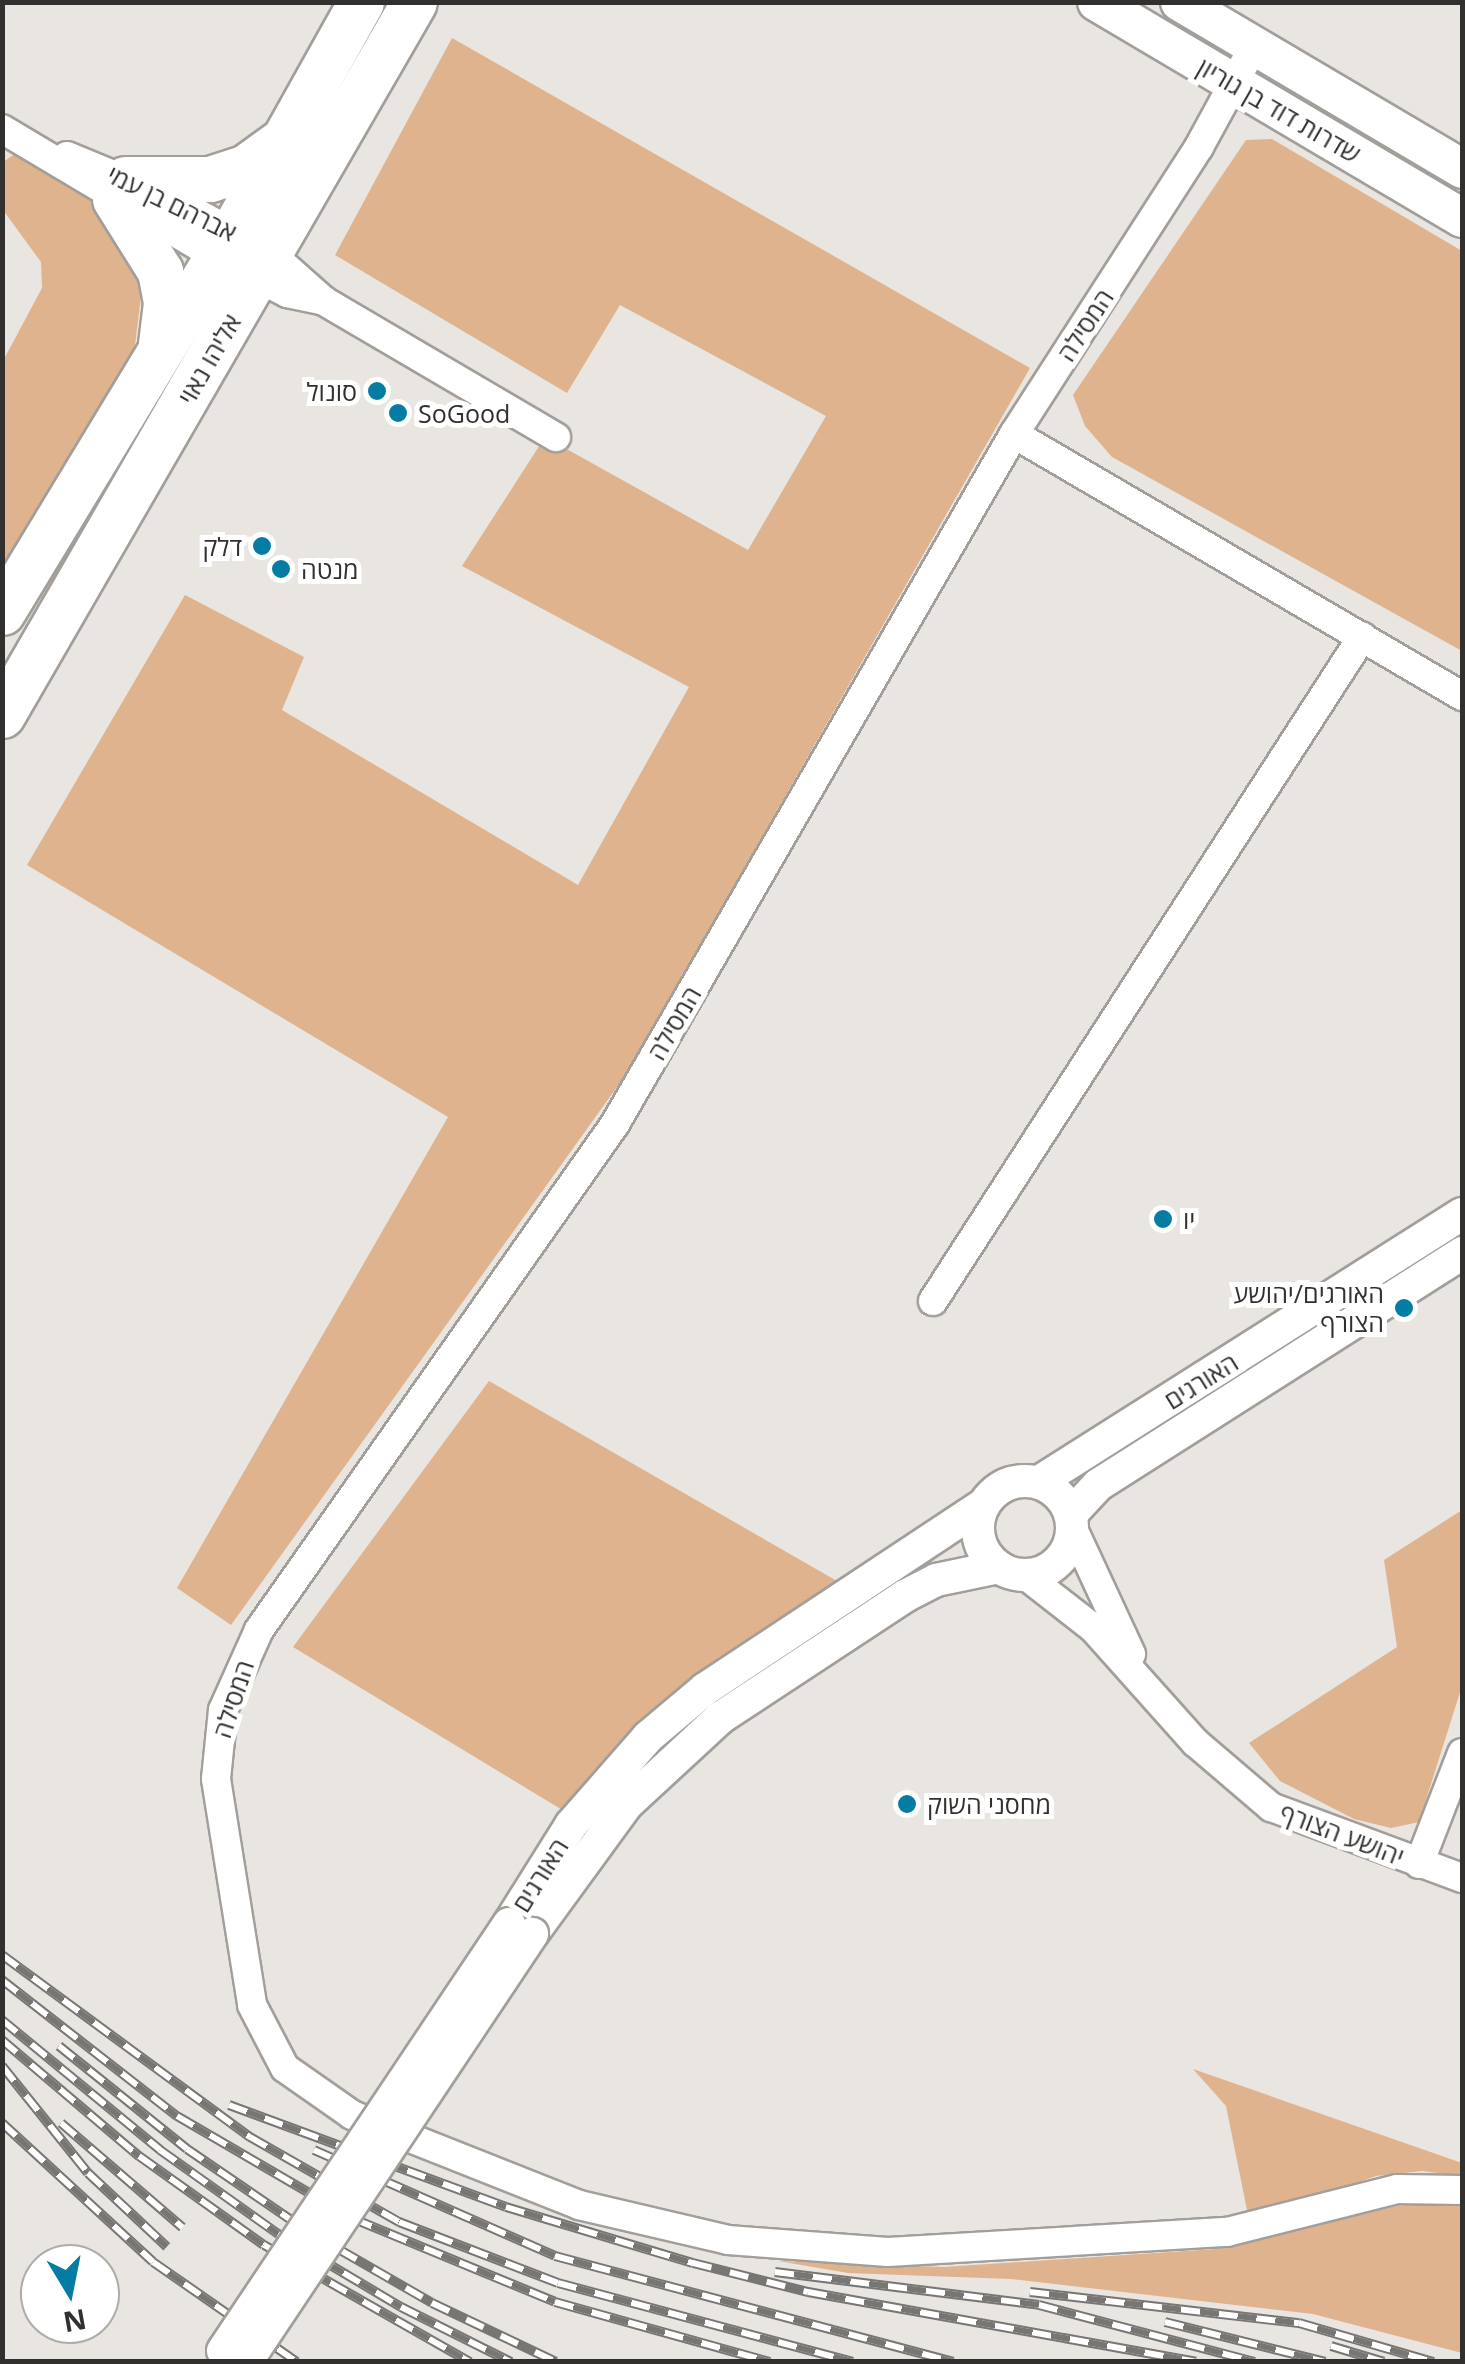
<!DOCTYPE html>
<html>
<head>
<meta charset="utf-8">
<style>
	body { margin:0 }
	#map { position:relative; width:1465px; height:2364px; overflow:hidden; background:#e9e5e1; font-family:"Open Sans","Noto Sans Hebrew",sans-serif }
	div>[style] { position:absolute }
	.green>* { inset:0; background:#dfb38d }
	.roads { filter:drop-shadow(2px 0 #a29e9a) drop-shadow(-2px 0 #a29e9a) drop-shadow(0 2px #a29e9a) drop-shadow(0 -2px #a29e9a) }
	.minor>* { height:28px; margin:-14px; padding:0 14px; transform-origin:14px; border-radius:14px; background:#fff }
	.tertiary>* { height:32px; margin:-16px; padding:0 16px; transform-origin:16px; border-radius:16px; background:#fff }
	.tertiary>.ring { margin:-16px; padding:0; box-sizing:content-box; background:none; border:32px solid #fff; border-radius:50% }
	.secondary>* { height:38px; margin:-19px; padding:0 19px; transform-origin:19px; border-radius:19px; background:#fff }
	.trunk>* { height:45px; margin:-22.5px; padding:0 22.5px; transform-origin:22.5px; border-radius:22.5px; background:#fff }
	.rail>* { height:10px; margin-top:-5px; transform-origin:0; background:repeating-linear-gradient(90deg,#fff 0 19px,#787673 0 38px); box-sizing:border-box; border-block:2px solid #787673 }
	.bridges { filter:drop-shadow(2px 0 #a29e9a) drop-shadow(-2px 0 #a29e9a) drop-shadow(0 2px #a29e9a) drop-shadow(0 -2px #a29e9a) }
	.tertiary-bridge>* { height:32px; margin:-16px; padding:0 16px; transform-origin:16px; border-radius:16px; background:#fff }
	.dots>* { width:28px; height:28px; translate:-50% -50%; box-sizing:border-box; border:5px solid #fff; border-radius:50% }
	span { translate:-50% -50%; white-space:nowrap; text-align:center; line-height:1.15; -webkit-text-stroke:10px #fff; paint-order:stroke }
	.street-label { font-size:25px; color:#31302e }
	.poi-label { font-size:25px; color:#31302e }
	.right { translate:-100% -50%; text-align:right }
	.left { translate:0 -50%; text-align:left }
	.frame { position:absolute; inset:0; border:5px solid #31302e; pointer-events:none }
	.north { position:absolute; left:20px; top:2244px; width:100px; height:100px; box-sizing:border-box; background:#fff; border:2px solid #adacab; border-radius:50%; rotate:170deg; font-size:28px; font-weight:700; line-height:40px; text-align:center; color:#31302e }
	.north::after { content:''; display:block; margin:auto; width:35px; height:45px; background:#057ca4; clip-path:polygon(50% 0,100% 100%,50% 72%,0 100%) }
</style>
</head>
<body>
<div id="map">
	<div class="green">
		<i style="clip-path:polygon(452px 38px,1030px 368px,627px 1073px,231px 1625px,177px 1588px,448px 1117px,27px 865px,185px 595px,304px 657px,282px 710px,578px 885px,689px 687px,462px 566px,545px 437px,748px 550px,826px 416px,620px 305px,567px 393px,335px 255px)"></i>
		<i style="clip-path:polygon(1272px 139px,1462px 251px,1462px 651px,1112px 457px,1085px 426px,1073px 395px,1246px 140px)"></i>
		<i style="clip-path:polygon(21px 150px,119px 217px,143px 281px,134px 353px,3px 575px,3px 361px,42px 288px,41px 262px,3px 210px,3px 162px)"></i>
		<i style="clip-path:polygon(489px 1381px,837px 1581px,675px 1695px,588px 1781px,569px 1814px,293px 1647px)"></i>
		<i style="clip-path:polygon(1462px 1510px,1462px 1686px,1419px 1822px,1391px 1828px,1354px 1819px,1280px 1781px,1249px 1743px,1397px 1647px,1384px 1560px)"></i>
		<i style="clip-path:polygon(1193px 2069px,1462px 2163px,1462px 2176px,1422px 2171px,1376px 2176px,1261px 2216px,1247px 2210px,1226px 2106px)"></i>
		<i style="clip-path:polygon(1410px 2203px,1462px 2205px,1462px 2353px,1313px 2314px,1011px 2279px,848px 2273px,778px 2261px,944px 2267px,1216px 2249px)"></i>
	</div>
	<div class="roads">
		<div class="minor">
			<i style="left:1254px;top:46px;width:115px;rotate:118.6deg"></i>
			<i style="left:1199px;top:147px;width:341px;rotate:122.8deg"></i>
			<i style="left:1014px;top:434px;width:797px;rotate:120.04deg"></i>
			<i style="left:615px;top:1124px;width:619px;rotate:125.13deg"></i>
			<i style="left:259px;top:1630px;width:88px;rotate:114.2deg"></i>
			<i style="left:223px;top:1710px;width:69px;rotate:95.8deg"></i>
			<i style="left:216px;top:1779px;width:229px;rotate:80.9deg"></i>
			<i style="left:252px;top:2005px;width:71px;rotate:62.4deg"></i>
			<i style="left:285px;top:2068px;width:82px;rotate:35deg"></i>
			<i style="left:352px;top:2115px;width:244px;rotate:21.6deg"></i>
			<i style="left:579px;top:2205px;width:153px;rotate:13.2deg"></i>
			<i style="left:728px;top:2240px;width:160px;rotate:4.3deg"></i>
			<i style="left:888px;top:2252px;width:340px;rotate:-3.4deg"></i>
			<i style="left:1227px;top:2232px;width:175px;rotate:-14.2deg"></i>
			<i style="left:1397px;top:2189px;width:65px;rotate:0.9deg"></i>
			<i style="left:2px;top:129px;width:250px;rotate:30.8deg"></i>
			<i style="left:217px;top:257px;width:79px;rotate:27.2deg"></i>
			<i style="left:287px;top:293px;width:38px;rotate:12deg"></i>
			<i style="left:324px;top:301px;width:269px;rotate:30.4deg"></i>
			<i style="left:67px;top:156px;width:113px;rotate:22.5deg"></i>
			<i style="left:171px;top:199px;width:113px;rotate:28.6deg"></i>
			<i style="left:270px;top:253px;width:72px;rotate:41.6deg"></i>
			<i style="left:1014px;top:434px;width:519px;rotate:30.32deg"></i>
			<i style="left:933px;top:1301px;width:791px;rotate:-57.13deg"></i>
			<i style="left:1073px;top:1529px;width:138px;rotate:65.1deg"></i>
			<i style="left:1025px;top:1575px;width:86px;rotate:37.9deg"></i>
			<i style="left:1093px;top:1628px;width:154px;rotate:48.2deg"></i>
			<i style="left:1196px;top:1743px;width:99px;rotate:40.5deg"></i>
			<i style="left:1271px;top:1807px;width:204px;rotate:20.4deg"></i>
			<i style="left:1419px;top:1864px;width:119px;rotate:-68.8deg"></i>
		</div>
		<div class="tertiary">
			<i class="ring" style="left:978px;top:1481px;width:62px;height:62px"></i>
			<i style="left:1039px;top:1482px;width:501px;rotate:-32.36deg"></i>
			<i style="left:1071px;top:1514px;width:40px;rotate:-47deg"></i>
			<i style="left:1098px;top:1485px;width:432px;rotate:-32.5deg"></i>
			<i style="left:509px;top:1924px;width:117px;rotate:-57.9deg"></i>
			<i style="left:571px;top:1825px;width:117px;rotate:-48.8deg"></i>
			<i style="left:648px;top:1737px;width:75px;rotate:-40.1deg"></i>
			<i style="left:705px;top:1689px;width:335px;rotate:-33.5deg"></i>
			<i style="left:532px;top:1934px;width:160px;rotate:-53.9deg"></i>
			<i style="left:626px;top:1805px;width:128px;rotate:-42.8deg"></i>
			<i style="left:720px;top:1718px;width:222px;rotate:-33.4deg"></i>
			<i style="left:905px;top:1596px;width:35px;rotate:-27deg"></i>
			<i style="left:936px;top:1580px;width:64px;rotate:-11.7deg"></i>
		</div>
		<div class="secondary">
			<i style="left:1097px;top:2px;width:424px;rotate:30.6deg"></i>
			<i style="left:1180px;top:2px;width:328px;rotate:30.6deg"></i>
		</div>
		<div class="trunk">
			<i style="left:125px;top:179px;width:85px"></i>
			<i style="left:210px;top:179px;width:38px;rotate:-18deg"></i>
			<i style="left:246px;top:167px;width:41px;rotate:-36deg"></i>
			<i style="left:115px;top:199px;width:85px;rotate:58deg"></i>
			<i style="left:160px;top:271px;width:33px;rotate:79deg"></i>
			<i style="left:166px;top:303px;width:41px;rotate:97deg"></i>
			<i style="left:2px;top:612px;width:446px;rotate:-58.8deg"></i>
			<i style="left:233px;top:231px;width:262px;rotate:-60.8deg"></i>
			<i style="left:2px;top:715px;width:823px;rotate:-59.98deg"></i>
		</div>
	</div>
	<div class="rail">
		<i style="left:2px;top:1955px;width:308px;rotate:36.3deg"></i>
		<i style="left:250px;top:2137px;width:172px;rotate:29.7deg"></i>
		<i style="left:399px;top:2222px;width:170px;rotate:21deg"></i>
		<i style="left:558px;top:2283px;width:305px;rotate:15deg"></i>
		<i style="left:2px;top:1980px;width:222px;rotate:37.9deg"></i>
		<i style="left:177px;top:2116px;width:205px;rotate:30.2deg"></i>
		<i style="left:354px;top:2219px;width:217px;rotate:22.4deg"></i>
		<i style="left:555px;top:2302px;width:223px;rotate:15.6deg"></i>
		<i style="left:2px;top:2020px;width:205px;rotate:39.4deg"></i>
		<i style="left:160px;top:2150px;width:145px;rotate:35.4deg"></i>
		<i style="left:278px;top:2234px;width:143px;rotate:30.7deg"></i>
		<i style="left:401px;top:2307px;width:123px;rotate:26.6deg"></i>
		<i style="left:2px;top:2040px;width:180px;rotate:40.3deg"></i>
		<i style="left:139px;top:2156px;width:153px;rotate:35.5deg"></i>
		<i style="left:264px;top:2245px;width:237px;rotate:29.6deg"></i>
		<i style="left:59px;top:2046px;width:164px;rotate:38.8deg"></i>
		<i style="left:187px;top:2149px;width:145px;rotate:34.3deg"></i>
		<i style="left:307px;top:2231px;width:144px;rotate:29.9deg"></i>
		<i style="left:432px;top:2303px;width:137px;rotate:25.4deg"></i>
		<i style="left:2px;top:2066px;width:137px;rotate:51.2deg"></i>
		<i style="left:88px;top:2173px;width:108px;rotate:43.1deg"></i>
		<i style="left:229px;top:2105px;width:295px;rotate:20.2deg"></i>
		<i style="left:506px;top:2207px;width:195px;rotate:16.7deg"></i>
		<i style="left:693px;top:2263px;width:119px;rotate:14.2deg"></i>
		<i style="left:808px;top:2292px;width:394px;rotate:10.2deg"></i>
		<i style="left:2px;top:2123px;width:205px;rotate:42.6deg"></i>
		<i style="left:153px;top:2262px;width:175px;rotate:34.8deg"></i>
		<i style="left:61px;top:2123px;width:160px;rotate:40.7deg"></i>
		<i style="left:314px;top:2150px;width:263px;rotate:23.7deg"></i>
		<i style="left:555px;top:2256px;width:412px;rotate:14.9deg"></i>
		<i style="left:775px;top:2272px;width:266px;rotate:7.1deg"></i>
		<i style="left:1039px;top:2305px;width:223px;rotate:14.8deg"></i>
		<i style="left:1030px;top:2292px;width:271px;rotate:6.6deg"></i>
		<i style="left:1299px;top:2323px;width:140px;rotate:16.2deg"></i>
		<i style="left:1165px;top:2322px;width:165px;rotate:14deg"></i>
		<i style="left:1331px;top:2346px;width:55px;rotate:16.8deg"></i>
	</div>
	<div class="bridges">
		<div class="tertiary-bridge">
			<i style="left:223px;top:2351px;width:514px;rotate:-56.19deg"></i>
			<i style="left:246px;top:2362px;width:515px;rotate:-56.25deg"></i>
		</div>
	</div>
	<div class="dots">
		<i style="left:377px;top:391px;background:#057ca4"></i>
		<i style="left:398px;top:413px;background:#057ca4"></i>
		<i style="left:262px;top:546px;background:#057ca4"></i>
		<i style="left:281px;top:569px;background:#057ca4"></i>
		<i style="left:1163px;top:1219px;background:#057ca4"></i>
		<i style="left:1404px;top:1308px;background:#057ca4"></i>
		<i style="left:907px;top:1804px;background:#057ca4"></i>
	</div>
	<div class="street-label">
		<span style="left:1279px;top:110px;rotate:30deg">שדרות דוד בן גוריון</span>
		<span style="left:172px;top:203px;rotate:26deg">אברהם בן עמי</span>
		<span style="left:1085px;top:325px;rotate:-57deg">המסילה</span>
		<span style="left:209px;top:359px;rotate:-60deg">אליהו נאוי</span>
		<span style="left:674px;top:1023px;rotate:-60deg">המסילה</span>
		<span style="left:1201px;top:1381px;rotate:-32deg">האורגים</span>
		<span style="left:233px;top:1699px;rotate:-72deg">המסילה</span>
		<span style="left:1342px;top:1834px;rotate:21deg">יהושע הצורף</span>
		<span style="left:540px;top:1875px;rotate:-58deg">האורגים</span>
	</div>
	<div class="poi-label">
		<span class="right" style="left:357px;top:391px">סונול</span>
		<span class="left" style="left:418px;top:413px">SoGood</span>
		<span class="right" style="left:242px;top:546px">דלק</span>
		<span class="left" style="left:301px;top:569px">מנטה</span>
		<span class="left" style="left:1183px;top:1219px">יו</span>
		<span class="right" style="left:1384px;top:1308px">האורגים/יהושע<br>הצורף</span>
		<span class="left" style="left:927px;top:1804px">מחסני השוק</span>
	</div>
	<div class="frame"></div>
	<div class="north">N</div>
</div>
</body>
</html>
